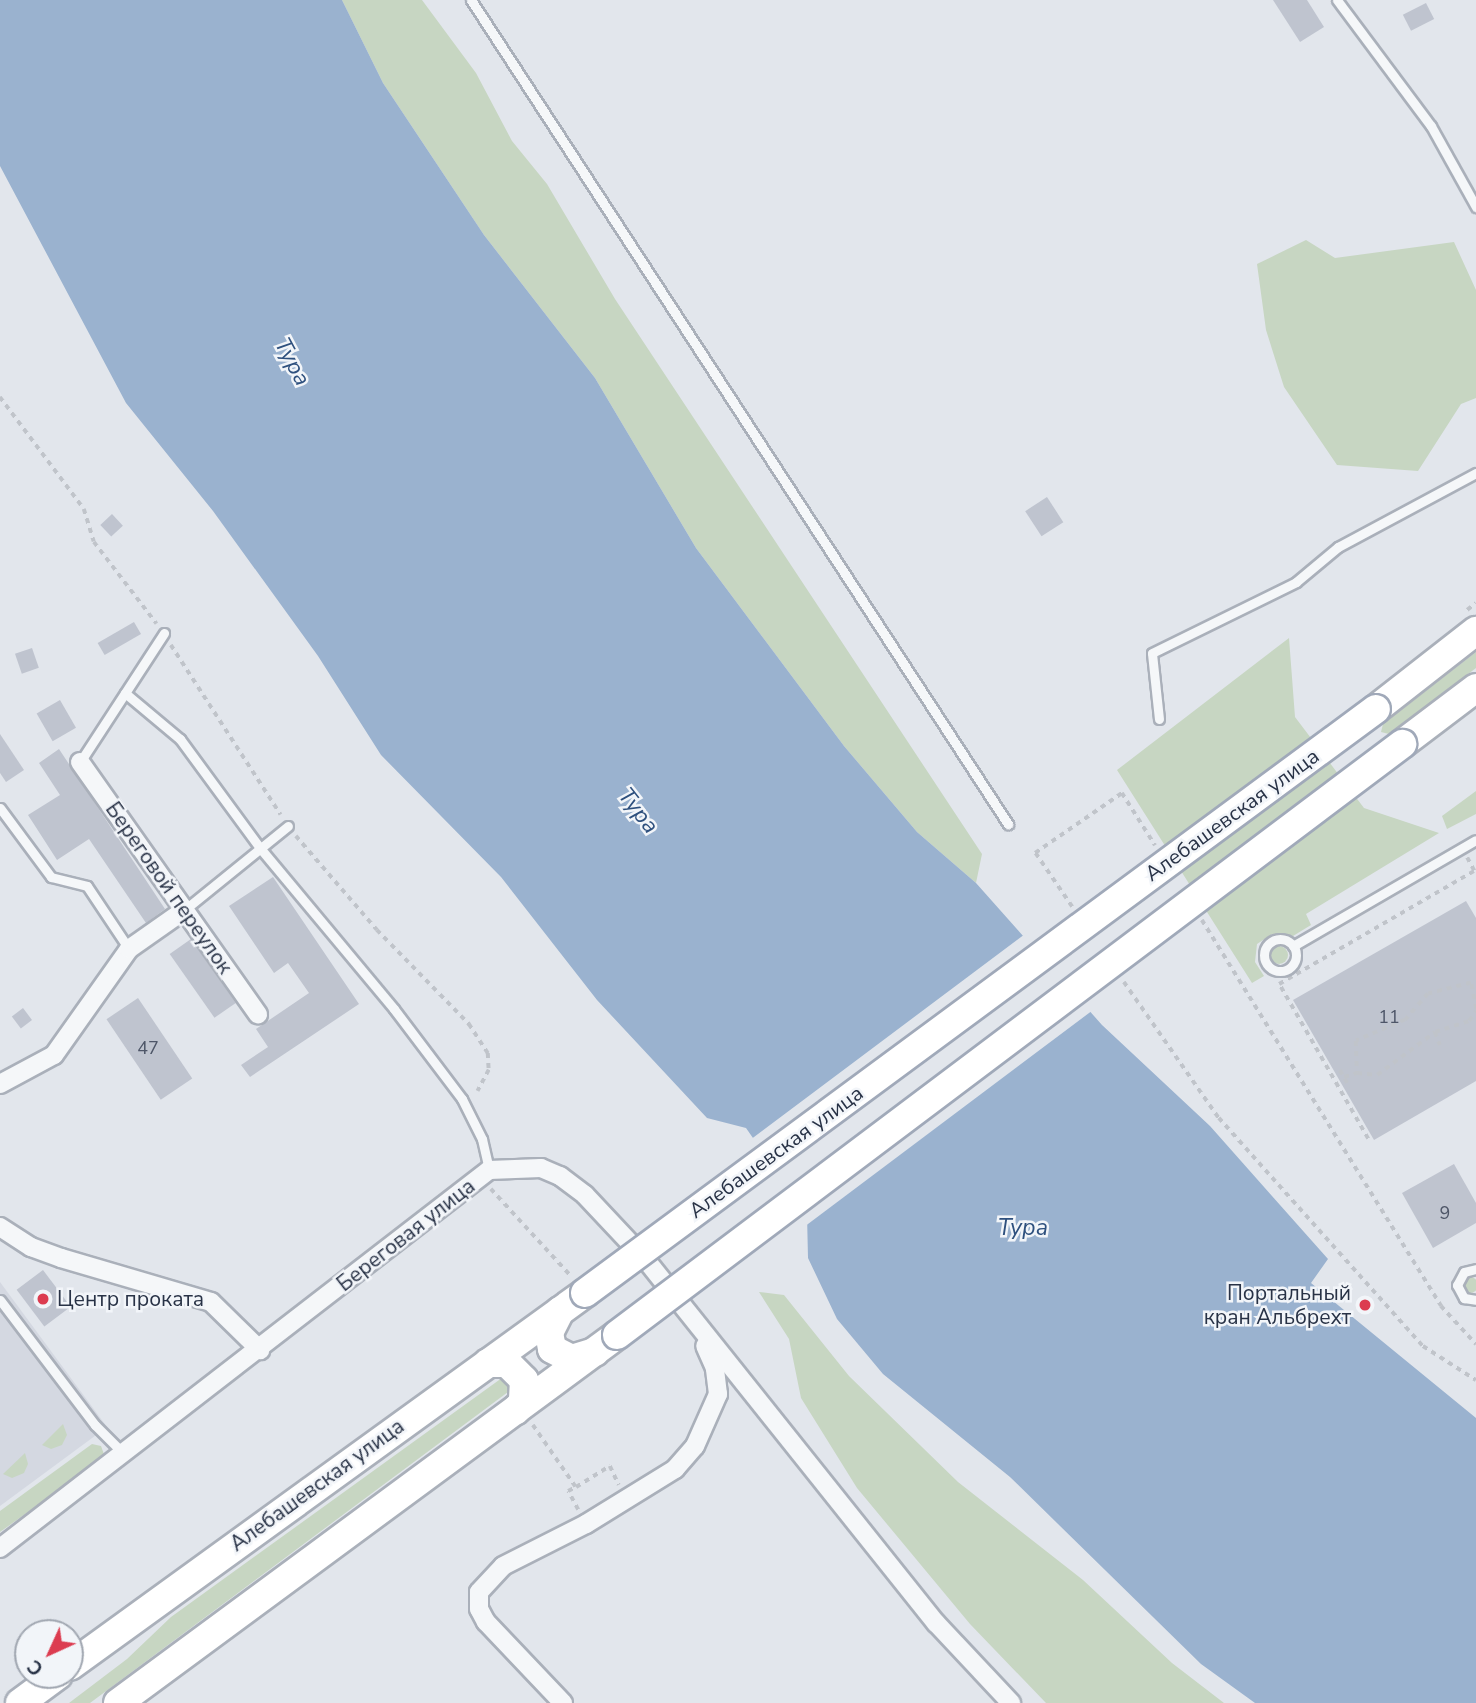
<!DOCTYPE html>
<html>
<head>
<meta charset="utf-8">
<style>
	body { margin:0 }
	#map { position:relative; width:1476px; height:1703px; overflow:hidden; background:#e2e6ec; font-family:"Nunito Sans",sans-serif }
	div>[style] { position:absolute }
	.built>* { inset:0; background:#d4d8e1 }
	.green>* { inset:0; background:#c7d6c2 }
	.round { border-radius:50% }
	.water>* { inset:0; background:#9ab2cf }
	.pier>* { inset:0; background:#e2e6ec }
	.building>* { inset:0; background:#bfc4cf; transform-origin:0 0 }
	.path>* { height:3.5px; margin-top:-1.75px; transform-origin:0; background:repeating-linear-gradient(90deg,#c0c4ca 0 5px,transparent 0 10px) }
	.roads { filter:drop-shadow(2px 0 #aab0ba) drop-shadow(-2px 0 #aab0ba) drop-shadow(0 2px #aab0ba) drop-shadow(0 -2px #aab0ba) }
	.lane>* { height:9px; margin:-4.5px; padding:0 4.5px; transform-origin:4.5px; border-radius:4.5px; background:#f5f7f9 }
	.lane>.ring { margin:-4.5px; padding:0; box-sizing:content-box; background:none; border:9px solid #f5f7f9; border-radius:50% }
	.street>* { height:18px; margin:-9px; padding:0 9px; transform-origin:9px; border-radius:9px; background:#f5f7f9 }
	.primary>* { height:28px; margin:-14px; padding:0 14px; transform-origin:14px; border-radius:14px; background:#fff }
	.bridges { filter:drop-shadow(2px 0 #a0a9b9) drop-shadow(-2px 0 #a0a9b9) drop-shadow(0 2px #a0a9b9) drop-shadow(0 -2px #a0a9b9) }
	.primary-bridge>* { height:28px; margin:-14px; padding:0 14px; transform-origin:14px; border-radius:14px; background:#fff }
	.dots>* { width:19px; height:19px; translate:-50% -50%; box-sizing:border-box; border:4px solid #f2f5f9; border-radius:50% }
	span { translate:-50% -50%; white-space:nowrap; text-align:center; line-height:1.15; -webkit-text-stroke:5px #f2f5f9; paint-order:stroke }
	.number-label { font-size:18px; color:#4e5668 }
	.number-label span { -webkit-text-stroke-width:0 }
	.street-label { font-size:21px; color:#283246 }
	.poi-label { font-size:21px; color:#283246 }
	.right { translate:-100% -50%; text-align:right }
	.left { translate:0 -50%; text-align:left }
	.water-label { font-size:23px; color:#2e507e; font-style:italic }
	.north { position:absolute; left:14px; top:1619px; width:70px; height:70px; box-sizing:border-box; background:#f2f5f9; border:2px solid #a1a7b1; border-radius:50%; rotate:225deg; font-size:19px; font-weight:700; line-height:28px; text-align:center; color:#283246 }
	.north::after { content:''; display:block; margin:auto; width:24px; height:32px; background:#dc3c50; clip-path:polygon(50% 0,100% 100%,50% 72%,0 100%) }
</style>
</head>
<body>
<div id="map">
	<div class="built">
		<i style="clip-path:polygon(0 1282px,107px 1427px,0 1506px)"></i>
	</div>
	<div class="green">
		<i style="clip-path:polygon(342px 0,422px 0,476px 73px,512px 141px,547px 184px,615px 299px,982px 854px,976px 883px,917px 832px,844px 746px,696px 548px,595px 378px,484px 235px,383px 83px)"></i>
		<i style="clip-path:polygon(1306px 240px,1335px 258px,1454px 242px,1476px 290px,1476px 398px,1461px 404px,1418px 471px,1337px 465px,1284px 387px,1266px 330px,1257px 264px)"></i>
		<i style="clip-path:polygon(1289px 638px,1295px 717px,1364px 808px,1439px 833px,1306px 914px,1311px 925px,1293px 936px,1272px 934px,1257px 944px,1255px 962px,1264px 976px,1252px 983px,1117px 770px)"></i>
		<i style="clip-path:polygon(1476px 652px,1476px 668px,1389px 734px,1381px 732px,1383px 724px)"></i>
		<i style="clip-path:polygon(1476px 791px,1476px 814px,1447px 829px,1442px 816px)"></i>
		<i class="round" style="left:1270px;top:946px;width:18px;height:18px"></i>
		<i class="round" style="left:1462px;top:1277px;width:16px;height:16px"></i>
		<i style="clip-path:polygon(759px 1292px,784px 1295px,849px 1376px,958px 1482px,1083px 1580px,1172px 1663px,1224px 1703px,1046px 1703px,970px 1624px,857px 1488px,801px 1398px,789px 1339px)"></i>
		<i style="clip-path:polygon(506px 1375px,512px 1389px,90px 1703px,69px 1703px,127px 1659px,171px 1617px)"></i>
		<i style="clip-path:polygon(63px 1424px,67px 1435px,62px 1445px,51px 1449px,42px 1445px)"></i>
		<i style="clip-path:polygon(92px 1444px,101px 1446px,105px 1457px,0 1532px,0 1511px)"></i>
		<i style="clip-path:polygon(25px 1453px,28px 1464px,24px 1473px,12px 1478px,3px 1474px)"></i>
	</div>
	<div class="water">
		<i style="clip-path:polygon(0 0,342px 0,383px 83px,484px 235px,595px 378px,696px 548px,844px 746px,917px 832px,976px 883px,1102px 1025px,1210px 1126px,1328px 1259px,1311px 1283px,1476px 1418px,1476px 1703px,1255px 1703px,1201px 1664px,1010px 1477px,883px 1374px,837px 1319px,808px 1258px,807px 1215px,746px 1128px,707px 1118px,597px 1000px,501px 877px,381px 755px,318px 656px,213px 511px,126px 403px,0 166px)"></i>
	</div>
	<div class="pier">
		<i style="clip-path:polygon(1025px 934px,1093px 1010px,804px 1227px,804px 1216px,750px 1140px)"></i>
	</div>
	<div class="building">
		<i style="clip-path:polygon(1273px 0,1307px 0,1324px 27px,1300px 42px)"></i>
		<i style="left:1426px;top:3px;width:18px;height:26px;rotate:63deg"></i>
		<i style="left:1047px;top:497px;width:30px;height:26px;rotate:57deg"></i>
		<i style="left:112px;top:514px;width:16px;height:16px;rotate:47deg"></i>
		<i style="left:134px;top:622px;width:14px;height:42px;rotate:60deg"></i>
		<i style="left:32px;top:648px;width:21px;height:18px;rotate:71deg"></i>
		<i style="left:60px;top:700px;width:32px;height:27px;rotate:60deg"></i>
		<i style="clip-path:polygon(0 734px,24px 770px,6px 782px,0 773px)"></i>
		<i style="clip-path:polygon(59px 749px,165px 909px,146px 923px,89px 839px,57px 860px,28px 815px,60px 795px,39px 763px)"></i>
		<i style="clip-path:polygon(273px 877px,359px 1004px,250px 1077px,241px 1065px,268px 1047px,256px 1029px,309px 993px,288px 963px,274px 973px,229px 906px)"></i>
		<i style="clip-path:polygon(1466px 901px,1476px 918px,1476px 1081px,1374px 1140px,1293px 1000px)"></i>
		<i style="left:191px;top:939px;width:78px;height:26px;rotate:55deg"></i>
		<i style="left:138px;top:998px;width:97px;height:38px;rotate:56deg"></i>
		<i style="left:23px;top:1008px;width:15px;height:14px;rotate:53deg"></i>
		<i style="clip-path:polygon(1454px 1164px,1476px 1203px,1476px 1223px,1433px 1248px,1402px 1193px)"></i>
		<i style="left:43px;top:1270px;width:46px;height:33px;rotate:53deg"></i>
	</div>
	<div class="path">
		<i style="left:0;top:397px;width:140px;rotate:53.1deg"></i>
		<i style="left:84px;top:509px;width:34px;rotate:73deg"></i>
		<i style="left:94px;top:542px;width:103px;rotate:52.5deg"></i>
		<i style="left:1467px;top:610px;width:11px;rotate:-38deg"></i>
		<i style="left:171px;top:645px;width:202px;rotate:57.1deg"></i>
		<i style="left:296px;top:836px;width:124px;rotate:49.2deg"></i>
		<i style="left:377px;top:930px;width:132px;rotate:45.6deg"></i>
		<i style="left:469px;top:1024px;width:35px;rotate:57deg"></i>
		<i style="left:488px;top:1053px;width:17px;rotate:87deg"></i>
		<i style="left:489px;top:1070px;width:24px;rotate:118deg"></i>
		<i style="left:1072px;top:907px;width:65px;rotate:-124.4deg"></i>
		<i style="left:1035px;top:853px;width:106px;rotate:-34.6deg"></i>
		<i style="left:1122px;top:793px;width:62px;rotate:57.6deg"></i>
		<i style="left:1202px;top:920px;width:454px;rotate:58.2deg"></i>
		<i style="left:1441px;top:1306px;width:52px;rotate:47.4deg"></i>
		<i style="left:1124px;top:982px;width:166px;rotate:55.1deg"></i>
		<i style="left:1219px;top:1118px;width:306px;rotate:48.2deg"></i>
		<i style="left:1423px;top:1346px;width:63px;rotate:32.7deg"></i>
		<i style="left:1476px;top:1009px;width:26px;rotate:-101deg"></i>
		<i style="left:1471px;top:983px;width:44px;rotate:165.7deg"></i>
		<i style="left:1428px;top:994px;width:35px;rotate:131deg"></i>
		<i style="left:1405px;top:1020px;width:53px;rotate:156.8deg"></i>
		<i style="left:1356px;top:1041px;width:32px;rotate:88deg"></i>
		<i style="left:1357px;top:1073px;width:20px;rotate:6deg"></i>
		<i style="left:1377px;top:1075px;width:72px;rotate:-36.6deg"></i>
		<i style="left:1435px;top:1032px;width:36px;rotate:-18deg"></i>
		<i style="left:1469px;top:1021px;width:12px;rotate:-55deg"></i>
		<i style="left:1435px;top:1032px;width:14px;rotate:69deg"></i>
		<i style="left:1340px;top:1070px;width:20px;rotate:60deg"></i>
		<i style="left:1344px;top:1077px;width:14px;rotate:-17deg"></i>
		<i style="left:1368px;top:1139px;width:179px;rotate:-119.9deg"></i>
		<i style="left:1279px;top:984px;width:225px;rotate:-30.1deg"></i>
		<i style="left:1474px;top:871px;width:15px;rotate:-118deg"></i>
		<i style="left:491px;top:1189px;width:118px;rotate:47.4deg"></i>
		<i style="left:533px;top:1425px;width:75px;rotate:55.3deg"></i>
		<i style="left:578px;top:1510px;width:21px;rotate:-118deg"></i>
		<i style="left:568px;top:1491px;width:9px;rotate:-27deg"></i>
		<i style="left:576px;top:1487px;width:40px;rotate:-32deg"></i>
		<i style="left:610px;top:1466px;width:21px;rotate:65deg"></i>
	</div>
	<div class="roads">
		<div class="lane">
			<i style="left:471px;top:0;width:984px;rotate:56.91deg"></i>
			<i style="left:1337px;top:0;width:157px;rotate:53.3deg"></i>
			<i style="left:1431px;top:126px;width:93px;rotate:60.9deg"></i>
			<i style="left:125px;top:693px;width:72px;rotate:39.9deg"></i>
			<i style="left:180px;top:739px;width:135px;rotate:53.7deg"></i>
			<i style="left:260px;top:848px;width:209px;rotate:50.2deg"></i>
			<i style="left:394px;top:1009px;width:113px;rotate:52.9deg"></i>
			<i style="left:462px;top:1099px;width:45px;rotate:63.4deg"></i>
			<i style="left:482px;top:1139px;width:32px;rotate:77deg"></i>
			<i style="left:1159px;top:719px;width:66px;rotate:-96.1deg"></i>
			<i style="left:1152px;top:653px;width:161px;rotate:-26.2deg"></i>
			<i style="left:1296px;top:582px;width:55px;rotate:-39.8deg"></i>
			<i style="left:1338px;top:547px;width:157px;rotate:-28.2deg"></i>
			<i style="left:80px;top:762px;width:154px;rotate:-56.9deg"></i>
			<i style="left:0;top:808px;width:86px;rotate:53.5deg"></i>
			<i style="left:51px;top:877px;width:37px;rotate:14deg"></i>
			<i style="left:87px;top:886px;width:76px;rotate:56.3deg"></i>
			<i style="left:183px;top:911px;width:135px;rotate:-39deg"></i>
			<i class="ring" style="left:1264px;top:939px;width:23px;height:23px"></i>
			<i style="left:1293px;top:946px;width:211px;rotate:-30.1deg"></i>
			<i style="left:1476px;top:1269px;width:12px;rotate:166deg"></i>
			<i style="left:1464px;top:1272px;width:15px;rotate:118deg"></i>
			<i style="left:1457px;top:1285px;width:15px;rotate:62deg"></i>
			<i style="left:1464px;top:1298px;width:12px;rotate:9deg"></i>
			<i style="left:0;top:1300px;width:157px;rotate:52.8deg"></i>
			<i style="left:95px;top:1425px;width:41px;rotate:45deg"></i>
		</div>
		<div class="street">
			<i style="left:80px;top:762px;width:309px;rotate:54.8deg"></i>
			<i style="left:0;top:1084px;width:61px;rotate:-28.2deg"></i>
			<i style="left:54px;top:1055px;width:130px;rotate:-54.7deg"></i>
			<i style="left:129px;top:949px;width:66px;rotate:-35.1deg"></i>
			<i style="left:0;top:1227px;width:37px;rotate:33deg"></i>
			<i style="left:31px;top:1247px;width:32px;rotate:20deg"></i>
			<i style="left:61px;top:1258px;width:156px;rotate:16.3deg"></i>
			<i style="left:211px;top:1302px;width:69px;rotate:44.4deg"></i>
			<i style="left:0;top:1548px;width:618px;rotate:-37.7deg"></i>
			<i style="left:489px;top:1170px;width:52px;rotate:-2.2deg"></i>
			<i style="left:541px;top:1168px;width:21px;rotate:23deg"></i>
			<i style="left:560px;top:1176px;width:31px;rotate:37deg"></i>
			<i style="left:585px;top:1195px;width:89px;rotate:46.8deg"></i>
			<i style="left:646px;top:1260px;width:465px;rotate:51.4deg"></i>
			<i style="left:936px;top:1623px;width:110px;rotate:46.8deg"></i>
			<i style="left:563px;top:1703px;width:112px;rotate:-133.5deg"></i>
			<i style="left:486px;top:1622px;width:15px;rotate:-118deg"></i>
			<i style="left:479px;top:1609px;width:17px;rotate:-90deg"></i>
			<i style="left:479px;top:1592px;width:35px;rotate:-47deg"></i>
			<i style="left:503px;top:1566px;width:93px;rotate:-26.8deg"></i>
			<i style="left:586px;top:1524px;width:105px;rotate:-31.7deg"></i>
			<i style="left:675px;top:1469px;width:30px;rotate:-49deg"></i>
			<i style="left:695px;top:1446px;width:57px;rotate:-66.1deg"></i>
			<i style="left:718px;top:1394px;width:26px;rotate:-97deg"></i>
			<i style="left:715px;top:1368px;width:24px;rotate:-114deg"></i>
		</div>
		<div class="primary">
			<i style="left:1376px;top:709px;width:127px;rotate:-38deg"></i>
			<i style="left:1402px;top:744px;width:93px;rotate:-37.1deg"></i>
			<i style="left:560px;top:1311px;width:25px;rotate:117deg"></i>
			<i style="left:549px;top:1333px;width:16px;rotate:79deg"></i>
			<i style="left:552px;top:1349px;width:22px;rotate:27deg"></i>
			<i style="left:572px;top:1359px;width:24px;rotate:-17deg"></i>
			<i style="left:488px;top:1363px;width:19px"></i>
			<i style="left:507px;top:1363px;width:24px;rotate:45deg"></i>
			<i style="left:524px;top:1380px;width:22px;rotate:93deg"></i>
			<i style="left:523px;top:1402px;width:11px;rotate:131deg"></i>
			<i style="left:70px;top:1666px;width:636px;rotate:-35.91deg"></i>
			<i style="left:20px;top:1703px;width:47px;rotate:-36.4deg"></i>
			<i style="left:118px;top:1703px;width:620px;rotate:-36.41deg"></i>
		</div>
	</div>
	<div class="bridges">
		<div class="primary-bridge">
			<i style="left:585px;top:1293px;width:983px;rotate:-36.44deg"></i>
			<i style="left:617px;top:1335px;width:983px;rotate:-36.97deg"></i>
		</div>
	</div>
	<div class="dots">
		<i style="left:43px;top:1299px;background:#dc3c50"></i>
		<i style="left:1365px;top:1305px;background:#dc3c50"></i>
	</div>
	<div class="number-label">
		<span style="left:1389px;top:1017px">11</span>
		<span style="left:148px;top:1048px">47</span>
		<span style="left:1445px;top:1213px">9</span>
	</div>
	<div class="street-label">
		<span style="left:1232px;top:815px;rotate:-36deg">Алебашевская улица</span>
		<span style="left:169px;top:888px;rotate:55deg">Береговой переулок</span>
		<span style="left:776px;top:1152px;rotate:-36deg">Алебашевская улица</span>
		<span style="left:406px;top:1235px;rotate:-38deg">Береговая улица</span>
		<span style="left:317px;top:1485px;rotate:-36deg">Алебашевская улица</span>
	</div>
	<div class="poi-label">
		<span class="right" style="left:1351px;top:1305px">Портальный<br>кран Альбрехт</span>
		<span class="left" style="left:57px;top:1299px">Центр проката</span>
	</div>
	<div class="water-label">
		<span style="left:292px;top:362px;rotate:62deg">Тура</span>
		<span style="left:638px;top:811px;rotate:52deg">Тура</span>
		<span style="left:1023px;top:1228px">Тура</span>
	</div>
	<div class="north">С</div>
</div>
</body>
</html>
